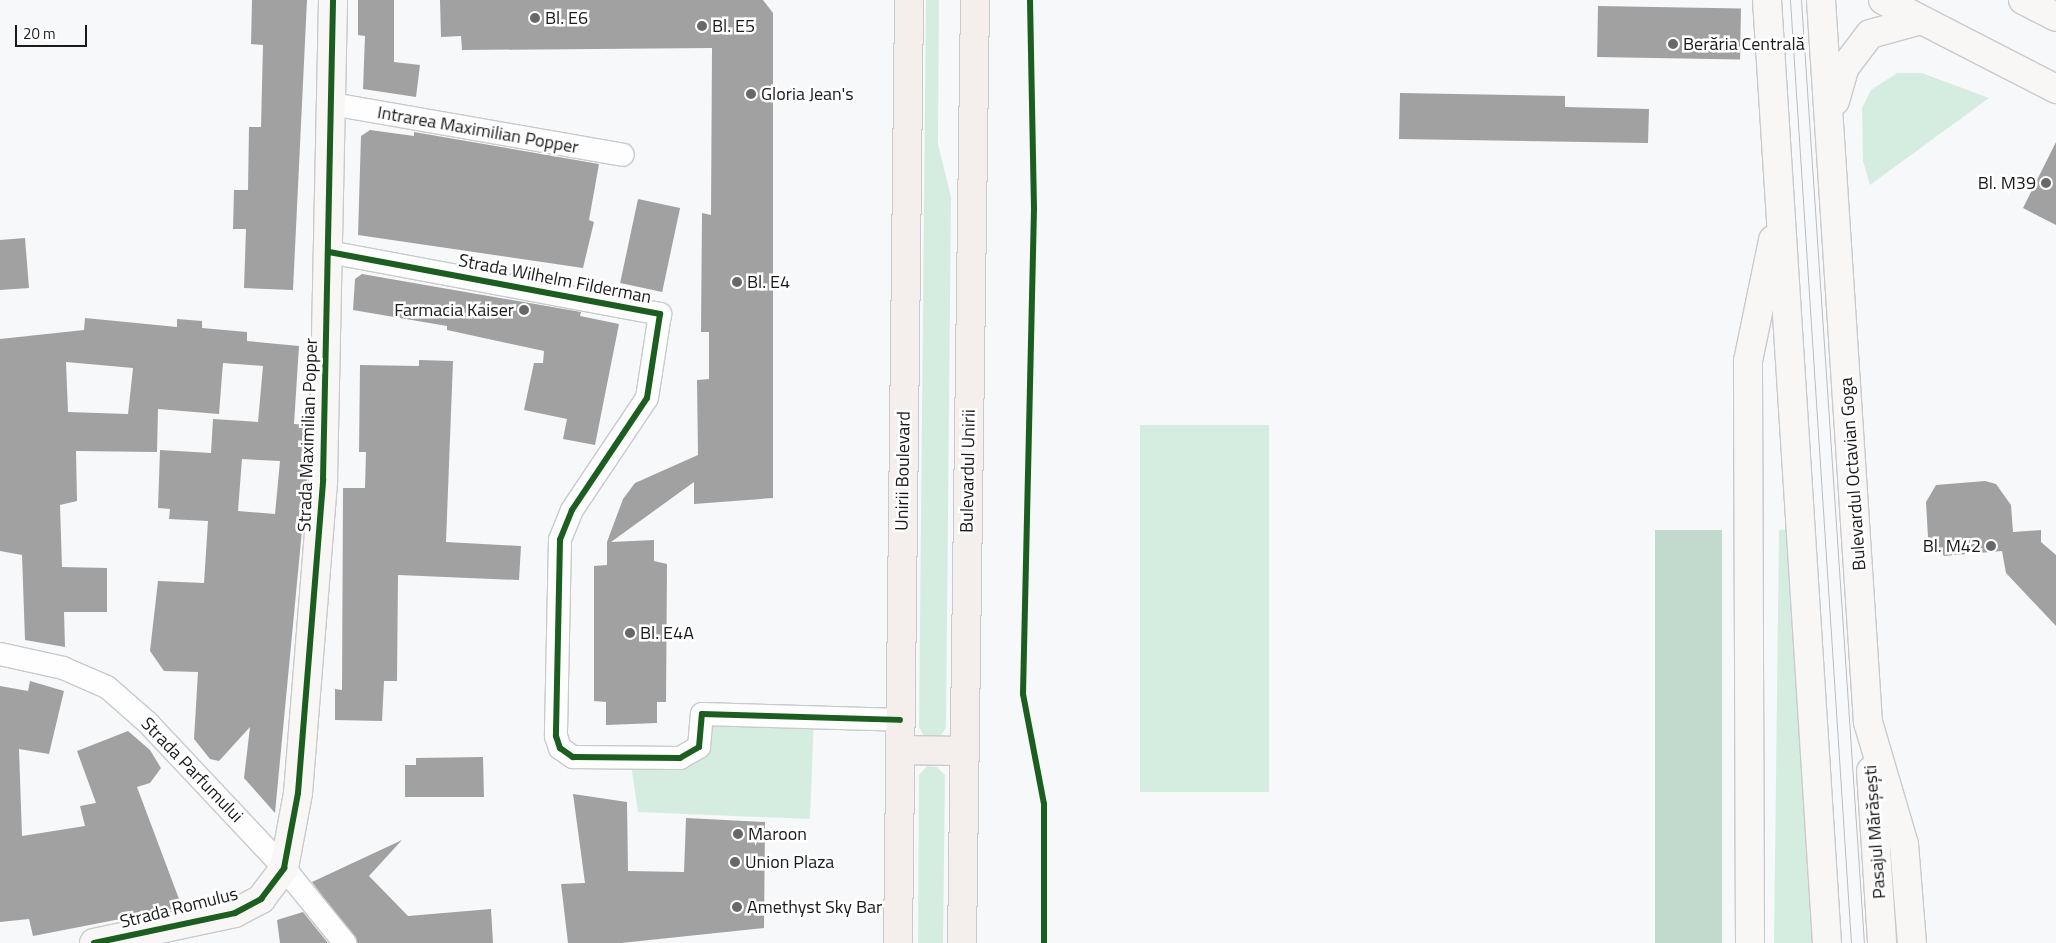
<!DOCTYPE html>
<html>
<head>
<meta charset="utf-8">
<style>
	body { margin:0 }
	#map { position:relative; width:2056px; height:943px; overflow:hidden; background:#f7f8fa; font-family:"Titillium Web",sans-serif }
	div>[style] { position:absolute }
	.green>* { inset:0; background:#d5ede1; transform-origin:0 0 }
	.forest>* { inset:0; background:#c2dacd; transform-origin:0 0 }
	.building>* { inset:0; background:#a1a1a1; transform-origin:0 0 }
	.roads { filter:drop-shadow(1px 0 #c9cacc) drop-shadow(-1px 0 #c9cacc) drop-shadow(0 1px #c9cacc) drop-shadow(0 -1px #c9cacc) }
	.street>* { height:22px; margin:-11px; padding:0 11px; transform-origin:11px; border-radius:11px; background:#fefefe }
	.secondary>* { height:28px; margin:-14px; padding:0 14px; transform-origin:14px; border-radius:14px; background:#f9f6f6 }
	.primary>* { height:28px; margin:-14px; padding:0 14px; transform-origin:14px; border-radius:14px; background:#f4efec }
	.tram>* { height:1px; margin:-0.5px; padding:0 0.5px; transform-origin:0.5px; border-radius:0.5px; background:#bcbdbe }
	.cycleway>* { height:6px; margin:-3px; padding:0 3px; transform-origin:3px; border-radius:3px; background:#1b5e20 }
	.dots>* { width:14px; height:14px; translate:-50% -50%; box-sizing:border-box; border:2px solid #fff; border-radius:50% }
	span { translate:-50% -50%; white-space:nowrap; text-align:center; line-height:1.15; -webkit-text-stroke:5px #fff; paint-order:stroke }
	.poi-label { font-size:18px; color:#1a1a1b }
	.left { translate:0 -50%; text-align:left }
	.right { translate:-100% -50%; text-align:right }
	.street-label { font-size:18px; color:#1a1a1b }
	.scale { position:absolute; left:15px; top:25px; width:72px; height:22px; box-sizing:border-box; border:2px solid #1a1a1b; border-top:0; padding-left:6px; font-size:15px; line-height:18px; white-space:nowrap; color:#1a1a1b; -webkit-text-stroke:4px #fff; paint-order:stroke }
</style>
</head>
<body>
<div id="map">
	<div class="green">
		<i style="clip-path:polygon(926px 0,939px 0,938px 144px,951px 197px,946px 728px,939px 738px,925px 738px,919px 727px)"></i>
		<i style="clip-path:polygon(1897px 73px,1922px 73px,1989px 98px,1870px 185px,1863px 161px,1862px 108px,1871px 90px)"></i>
		<i style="left:1140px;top:425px;width:129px;height:367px"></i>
		<i style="clip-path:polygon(1790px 529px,1817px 943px,1774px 943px,1779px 530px)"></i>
		<i style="clip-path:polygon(702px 714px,814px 717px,810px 819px,638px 812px,630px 758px,680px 758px)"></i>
		<i style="clip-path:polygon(927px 766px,937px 767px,945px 775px,943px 943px,918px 943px,919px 775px)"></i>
	</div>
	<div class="forest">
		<i style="left:1655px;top:530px;width:67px;height:413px"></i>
	</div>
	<div class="building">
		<i style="clip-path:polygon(252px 0,307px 0,293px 290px,244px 288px,246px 229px,233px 229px,234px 190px,248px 190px,249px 127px,261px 127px,263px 45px,251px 44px)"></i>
		<i style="clip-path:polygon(358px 0,394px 0,394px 62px,420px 65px,416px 97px,363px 89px,365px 36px,358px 35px)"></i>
		<i style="clip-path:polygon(440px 0,763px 0,773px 13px,773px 498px,694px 504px,694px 482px,611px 542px,654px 540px,654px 561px,667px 564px,666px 702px,657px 702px,657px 723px,606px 725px,606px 702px,594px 701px,594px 566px,607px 565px,607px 542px,623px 499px,635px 483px,698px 455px,697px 380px,709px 379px,709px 332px,701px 332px,702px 213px,711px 215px,712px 48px,462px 50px,461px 36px,441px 37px)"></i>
		<i style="left:1598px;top:6px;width:143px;height:51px;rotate:1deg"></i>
		<i style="clip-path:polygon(1400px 93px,1565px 96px,1565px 107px,1649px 109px,1648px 143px,1399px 139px)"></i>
		<i style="clip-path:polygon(370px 130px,414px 136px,414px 132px,599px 164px,589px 220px,594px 222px,583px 268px,358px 235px,361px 136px)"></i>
		<i style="clip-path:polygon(2056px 142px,2056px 225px,2023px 208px)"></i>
		<i style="left:638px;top:199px;width:43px;height:86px;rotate:12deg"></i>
		<i style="clip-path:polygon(25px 238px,29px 288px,0 290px,0 240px)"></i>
		<i style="clip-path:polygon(362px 274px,581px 312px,580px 316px,619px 324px,595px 445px,563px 439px,567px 419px,524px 410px,534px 363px,543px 363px,544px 351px,447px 330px,447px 326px,353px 310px,355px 279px)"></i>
		<i style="clip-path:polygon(evenodd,85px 318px,177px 327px,177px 319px,202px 321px,202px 328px,247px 332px,247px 341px,299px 346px,294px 424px,308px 425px,307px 478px,275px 813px,244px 778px,250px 727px,219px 761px,210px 759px,194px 739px,198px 672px,164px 671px,150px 651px,158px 581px,204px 583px,208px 521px,169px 519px,170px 509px,158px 508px,160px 450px,211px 453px,213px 419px,258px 422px,263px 366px,223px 363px,219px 414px,158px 409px,157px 452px,76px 451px,77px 501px,60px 505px,62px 567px,107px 568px,107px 612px,64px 612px,65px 647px,25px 640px,22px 555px,0 551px,0 339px,84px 330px,85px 318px,66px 362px,133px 368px,128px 414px,68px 412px,66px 362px,85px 318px,242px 459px,280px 461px,275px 514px,238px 511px,242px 459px)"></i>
		<i style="clip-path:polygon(419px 360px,453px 361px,446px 542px,521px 546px,519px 580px,398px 575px,397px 681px,384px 681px,382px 721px,335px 720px,335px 689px,342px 690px,343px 488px,365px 488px,366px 452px,359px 452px,360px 365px,419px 366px)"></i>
		<i style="clip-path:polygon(1985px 481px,1996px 484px,2011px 505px,2013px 532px,2041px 530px,2041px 542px,2056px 555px,2056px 626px,2006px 573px,2002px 551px,1944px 556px,1928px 537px,1926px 502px,1936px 485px)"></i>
		<i style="clip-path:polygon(30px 681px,64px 691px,49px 754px,19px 749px,22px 836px,85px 826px,80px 806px,96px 803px,77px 751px,128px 731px,150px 750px,161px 768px,150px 783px,137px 787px,182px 907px,33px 936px,29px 919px,0 922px,0 686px,28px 691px)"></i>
		<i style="clip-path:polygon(483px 757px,484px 797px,405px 797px,405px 765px,416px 765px,416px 758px)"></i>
		<i style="clip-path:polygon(573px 794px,627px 802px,628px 871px,684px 872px,686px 818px,765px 822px,764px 928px,621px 943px,568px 943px,561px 884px,585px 883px)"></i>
		<i style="clip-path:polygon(402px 840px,369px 876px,408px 916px,491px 909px,493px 943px,358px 943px,312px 882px)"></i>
		<i style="clip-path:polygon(303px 912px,328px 943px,280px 943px,277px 920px)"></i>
	</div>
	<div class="roads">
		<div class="street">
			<i style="left:332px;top:104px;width:295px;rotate:9.9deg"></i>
			<i style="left:329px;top:252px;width:337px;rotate:10.6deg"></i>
			<i style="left:660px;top:314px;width:85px;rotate:98.8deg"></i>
			<i style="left:647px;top:398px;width:135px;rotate:123.8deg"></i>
			<i style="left:572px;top:510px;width:32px;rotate:112deg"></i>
			<i style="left:560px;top:540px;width:196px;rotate:91.2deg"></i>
			<i style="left:556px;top:736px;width:13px;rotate:72deg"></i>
			<i style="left:560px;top:748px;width:16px;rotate:35deg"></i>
			<i style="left:573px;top:757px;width:107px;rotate:0.5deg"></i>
			<i style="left:680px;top:758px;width:22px;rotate:-30deg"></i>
			<i style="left:699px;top:747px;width:33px;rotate:-85deg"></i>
			<i style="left:702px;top:714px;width:198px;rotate:1.7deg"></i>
			<i style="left:0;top:654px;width:65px;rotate:12.5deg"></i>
			<i style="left:63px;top:668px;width:48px;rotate:23.4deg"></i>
			<i style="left:107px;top:687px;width:55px;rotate:41.3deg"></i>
			<i style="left:148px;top:723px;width:199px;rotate:46.8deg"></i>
			<i style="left:284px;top:868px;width:97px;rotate:50.9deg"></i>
		</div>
		<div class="secondary">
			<i style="left:1767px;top:0;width:945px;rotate:86.36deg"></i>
			<i style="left:1821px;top:0;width:724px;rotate:86.28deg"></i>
			<i style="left:1868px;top:722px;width:127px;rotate:73.6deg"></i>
			<i style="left:1904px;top:844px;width:99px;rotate:85.4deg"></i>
			<i style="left:1883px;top:0;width:195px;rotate:27.2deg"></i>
			<i style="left:2023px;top:0;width:37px;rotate:27deg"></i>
			<i style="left:1835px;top:101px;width:35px;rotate:-74deg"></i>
			<i style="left:1845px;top:67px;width:41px;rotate:-52.9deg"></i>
			<i style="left:1870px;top:34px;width:53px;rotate:-15.4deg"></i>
			<i style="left:1871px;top:771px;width:172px;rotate:86.3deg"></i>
			<i style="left:94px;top:943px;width:144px;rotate:-12deg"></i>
			<i style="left:235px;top:913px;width:30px;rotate:-28deg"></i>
			<i style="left:261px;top:899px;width:39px;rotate:-53deg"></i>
			<i style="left:284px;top:868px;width:76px;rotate:-79.4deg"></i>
			<i style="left:298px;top:793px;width:315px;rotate:-85.4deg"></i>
			<i style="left:323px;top:479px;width:479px;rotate:-88.8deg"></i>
			<i style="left:1750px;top:943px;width:582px;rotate:-90.2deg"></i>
			<i style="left:1748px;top:361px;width:124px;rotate:-78.3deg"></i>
		</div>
		<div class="primary">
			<i style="left:900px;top:750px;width:64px;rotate:0.9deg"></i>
			<i style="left:898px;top:943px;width:943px;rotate:-89.33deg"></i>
			<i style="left:962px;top:943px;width:943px;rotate:-89.21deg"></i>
		</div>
	</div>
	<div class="tram">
		<i style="left:1790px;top:0;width:945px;rotate:86.3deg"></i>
		<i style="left:1801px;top:0;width:945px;rotate:86.18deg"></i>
	</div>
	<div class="cycleway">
		<i style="left:1030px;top:0;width:209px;rotate:88.9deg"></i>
		<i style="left:1034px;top:209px;width:485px;rotate:91.3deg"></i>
		<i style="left:1023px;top:694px;width:112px;rotate:79.2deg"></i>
		<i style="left:1044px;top:804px;width:139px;rotate:90deg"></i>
		<i style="left:329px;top:252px;width:337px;rotate:10.6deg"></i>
		<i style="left:660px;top:314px;width:85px;rotate:98.8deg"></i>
		<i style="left:647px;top:398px;width:135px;rotate:123.8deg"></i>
		<i style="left:572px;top:510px;width:32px;rotate:112deg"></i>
		<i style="left:560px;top:540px;width:196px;rotate:91.2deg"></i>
		<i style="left:556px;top:736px;width:13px;rotate:72deg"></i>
		<i style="left:560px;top:748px;width:16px;rotate:35deg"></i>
		<i style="left:573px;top:757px;width:107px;rotate:0.5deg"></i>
		<i style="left:680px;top:758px;width:22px;rotate:-30deg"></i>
		<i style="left:699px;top:747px;width:33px;rotate:-85deg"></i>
		<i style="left:702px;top:714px;width:198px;rotate:1.7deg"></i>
		<i style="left:94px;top:943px;width:144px;rotate:-12deg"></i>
		<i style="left:235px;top:913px;width:30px;rotate:-28deg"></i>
		<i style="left:261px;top:899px;width:39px;rotate:-53deg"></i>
		<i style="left:284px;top:868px;width:76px;rotate:-79.4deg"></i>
		<i style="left:298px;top:793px;width:315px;rotate:-85.4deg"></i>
		<i style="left:323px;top:479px;width:479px;rotate:-88.8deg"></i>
	</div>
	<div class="dots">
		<i style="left:535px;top:18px;background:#676869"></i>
		<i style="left:702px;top:26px;background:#676869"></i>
		<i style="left:1673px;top:44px;background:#676869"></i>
		<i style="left:751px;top:94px;background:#676869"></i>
		<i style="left:2046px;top:183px;background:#676869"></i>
		<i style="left:737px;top:282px;background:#676869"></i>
		<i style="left:524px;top:310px;background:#676869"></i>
		<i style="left:1991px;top:546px;background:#676869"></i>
		<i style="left:630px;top:633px;background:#676869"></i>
		<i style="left:738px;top:834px;background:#676869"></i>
		<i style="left:735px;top:862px;background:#676869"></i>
		<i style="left:737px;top:907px;background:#676869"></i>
	</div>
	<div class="poi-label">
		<span class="left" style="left:545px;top:18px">Bl. E6</span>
		<span class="left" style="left:712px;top:26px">Bl. E5</span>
		<span class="left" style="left:1683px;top:44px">Berăria Centrală</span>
		<span class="left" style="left:761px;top:94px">Gloria Jean's</span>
		<span class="right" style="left:2036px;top:183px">Bl. M39</span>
		<span class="left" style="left:747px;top:282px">Bl. E4</span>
		<span class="right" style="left:514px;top:310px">Farmacia Kaiser</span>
		<span class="right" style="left:1981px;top:546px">Bl. M42</span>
		<span class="left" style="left:640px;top:633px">Bl. E4A</span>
		<span class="left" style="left:748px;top:834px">Maroon</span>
		<span class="left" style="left:745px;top:862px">Union Plaza</span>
		<span class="left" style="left:747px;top:907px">Amethyst Sky Bar</span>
	</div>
	<div class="street-label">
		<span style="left:478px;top:130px;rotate:10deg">Intrarea Maximilian Popper</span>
		<span style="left:555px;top:279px;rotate:11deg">Strada Wilhelm Filderman</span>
		<span style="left:308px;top:435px;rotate:-88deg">Strada Maximilian Popper</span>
		<span style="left:903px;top:471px;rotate:-89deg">Unirii Boulevard</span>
		<span style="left:968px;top:471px;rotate:-89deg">Bulevardul Unirii</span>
		<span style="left:1853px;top:474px;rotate:-94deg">Bulevardul Octavian Goga</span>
		<span style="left:192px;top:770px;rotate:46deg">Strada Parfumului</span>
		<span style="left:1875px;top:832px;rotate:-94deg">Pasajul Mărășești</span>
		<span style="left:179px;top:908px;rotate:-14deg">Strada Romulus</span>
	</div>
	<div class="scale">20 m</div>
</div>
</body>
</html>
